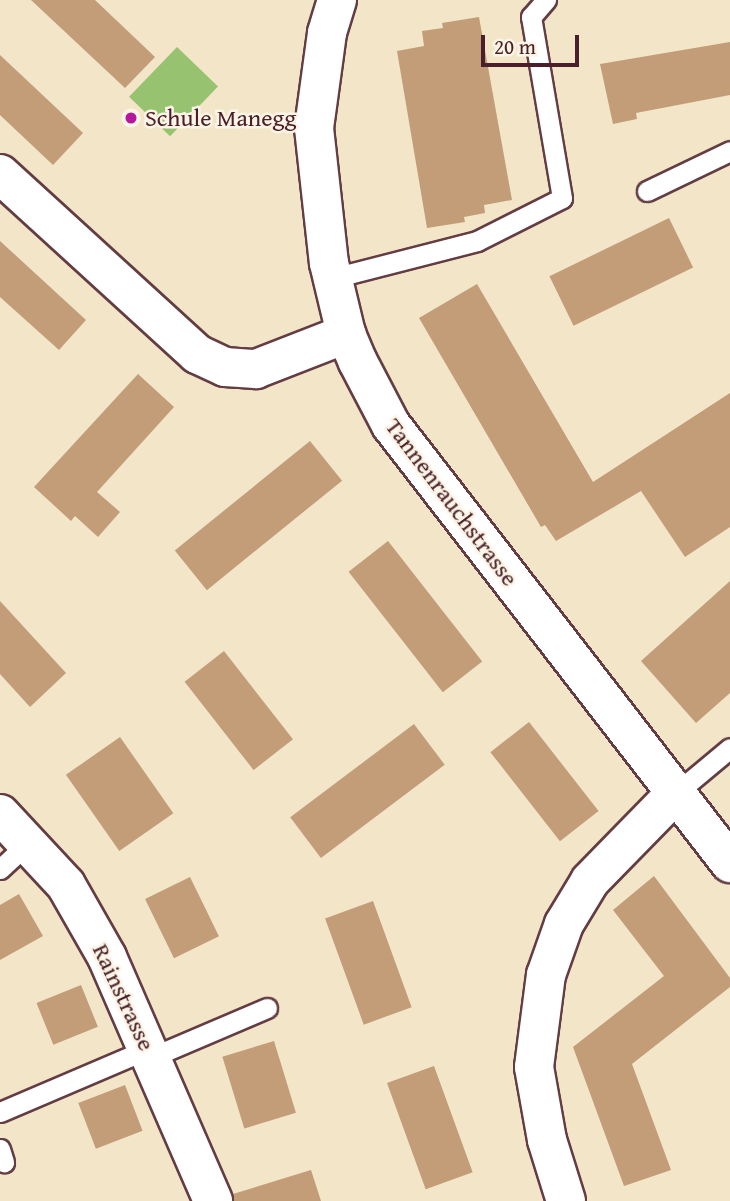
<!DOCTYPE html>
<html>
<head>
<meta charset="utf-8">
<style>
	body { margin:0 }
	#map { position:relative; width:730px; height:1201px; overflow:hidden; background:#f2e5c8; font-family:"Gentium Book Plus",serif }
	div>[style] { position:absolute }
	.green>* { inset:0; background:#97c371; transform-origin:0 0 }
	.building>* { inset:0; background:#c29d78; transform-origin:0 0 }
	.roads { filter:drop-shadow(2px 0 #633d43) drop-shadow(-2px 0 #633d43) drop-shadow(0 2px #633d43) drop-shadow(0 -2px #633d43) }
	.lane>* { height:19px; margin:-9.5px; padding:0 9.5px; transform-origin:9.5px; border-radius:9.5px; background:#fff }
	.street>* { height:38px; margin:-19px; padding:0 19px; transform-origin:19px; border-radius:19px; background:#fff }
	.dots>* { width:19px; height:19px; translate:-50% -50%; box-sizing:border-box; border:4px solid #fcf5e5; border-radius:50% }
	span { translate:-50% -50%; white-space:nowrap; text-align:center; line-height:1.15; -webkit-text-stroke:5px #fcf5e5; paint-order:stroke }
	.poi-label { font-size:24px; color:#4a1f2b }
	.left { translate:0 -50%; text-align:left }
	.street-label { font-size:24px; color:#4a1f2b }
	.scale { position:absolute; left:481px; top:35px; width:98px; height:32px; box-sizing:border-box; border:4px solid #4a1f2b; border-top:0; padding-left:9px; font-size:21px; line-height:24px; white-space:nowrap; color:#4a1f2b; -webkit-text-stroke:5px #fcf5e5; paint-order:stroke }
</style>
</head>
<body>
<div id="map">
	<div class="green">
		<i style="left:177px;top:47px;width:57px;height:69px;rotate:44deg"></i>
	</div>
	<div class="building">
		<i style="clip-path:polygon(31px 0,95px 0,155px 57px,125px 88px)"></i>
		<i style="clip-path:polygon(479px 17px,512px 200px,484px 205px,485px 213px,464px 217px,465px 222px,427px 228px,397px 51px,424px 46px,422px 31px,443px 28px,442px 23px)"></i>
		<i style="clip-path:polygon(730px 42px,730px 95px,636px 113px,637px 119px,613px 124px,600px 64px)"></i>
		<i style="clip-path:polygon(0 55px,83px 133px,53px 165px,0 115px)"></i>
		<i style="left:669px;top:218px;width:55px;height:133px;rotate:64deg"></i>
		<i style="clip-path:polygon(0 241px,86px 320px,59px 350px,0 297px)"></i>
		<i style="clip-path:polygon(477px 284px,593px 482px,730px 393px,730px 527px,685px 557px,641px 491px,556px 541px,545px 525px,541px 527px,419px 318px)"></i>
		<i style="clip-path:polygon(138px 374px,174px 407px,97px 492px,120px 512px,98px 537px,75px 516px,71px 521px,34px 487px)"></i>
		<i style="left:310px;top:441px;width:51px;height:174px;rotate:51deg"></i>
		<i style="left:388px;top:541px;width:153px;height:50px;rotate:52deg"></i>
		<i style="clip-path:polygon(730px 581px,730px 693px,696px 723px,641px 661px)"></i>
		<i style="clip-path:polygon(0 601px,66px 673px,30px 707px,0 674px)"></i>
		<i style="left:224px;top:651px;width:112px;height:50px;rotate:52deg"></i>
		<i style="left:529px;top:722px;width:113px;height:49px;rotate:52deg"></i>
		<i style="left:414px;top:724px;width:51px;height:155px;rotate:53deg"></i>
		<i style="left:120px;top:737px;width:93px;height:66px;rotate:55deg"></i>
		<i style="clip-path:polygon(654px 876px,730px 978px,730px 987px,632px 1064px,671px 1170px,624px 1186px,573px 1047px,664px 976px,613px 910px)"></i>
		<i style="left:190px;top:877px;width:66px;height:50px;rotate:64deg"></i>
		<i style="clip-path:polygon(19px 894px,43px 936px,0 960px,0 905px)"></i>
		<i style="left:373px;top:901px;width:113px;height:51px;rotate:70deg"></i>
		<i style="left:81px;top:985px;width:45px;height:48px;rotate:68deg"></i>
		<i style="left:274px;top:1041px;width:75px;height:54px;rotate:73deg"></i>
		<i style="left:434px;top:1066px;width:113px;height:50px;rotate:70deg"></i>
		<i style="left:125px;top:1085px;width:49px;height:50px;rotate:69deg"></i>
		<i style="clip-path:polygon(311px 1170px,321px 1201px,234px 1201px,233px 1194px)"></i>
	</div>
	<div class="roads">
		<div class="lane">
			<i style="left:647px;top:191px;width:92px;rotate:-25.7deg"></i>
			<i style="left:333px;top:278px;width:149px;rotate:-14.4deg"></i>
			<i style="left:477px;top:241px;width:95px;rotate:-26.8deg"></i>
			<i style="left:562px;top:198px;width:184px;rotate:-99.7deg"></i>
			<i style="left:531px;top:17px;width:23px;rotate:-49deg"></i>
			<i style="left:676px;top:793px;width:70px;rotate:-39.8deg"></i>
			<i style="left:0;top:869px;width:40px;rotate:-43deg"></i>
			<i style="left:152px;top:1057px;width:125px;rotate:-23.1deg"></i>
			<i style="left:0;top:1112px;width:161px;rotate:-23.1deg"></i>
			<i style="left:0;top:1149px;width:14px;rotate:73deg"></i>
		</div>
		<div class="street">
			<i style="left:337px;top:0;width:34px;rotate:107deg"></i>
			<i style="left:327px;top:33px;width:96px;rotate:97.8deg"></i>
			<i style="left:314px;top:128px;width:136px;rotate:83.7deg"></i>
			<i style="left:329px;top:263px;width:73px;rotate:76.5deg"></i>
			<i style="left:346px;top:334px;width:30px;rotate:67deg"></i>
			<i style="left:358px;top:362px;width:71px;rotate:62.4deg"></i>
			<i style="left:391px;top:425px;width:554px;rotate:52.26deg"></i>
			<i style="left:0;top:174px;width:267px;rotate:42.4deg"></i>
			<i style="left:197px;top:354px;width:31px;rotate:25deg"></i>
			<i style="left:225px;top:367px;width:31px;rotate:4deg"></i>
			<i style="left:256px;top:369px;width:97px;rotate:-21.3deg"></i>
			<i style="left:0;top:814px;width:97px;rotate:47.1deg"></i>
			<i style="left:66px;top:885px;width:83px;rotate:60.3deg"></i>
			<i style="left:107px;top:957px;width:266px;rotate:66.5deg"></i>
			<i style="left:566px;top:1201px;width:64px;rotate:-107.3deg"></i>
			<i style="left:547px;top:1140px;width:74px;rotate:-100.1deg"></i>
			<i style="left:534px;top:1067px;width:93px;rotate:-82.6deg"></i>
			<i style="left:546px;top:975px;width:54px;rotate:-70.6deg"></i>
			<i style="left:564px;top:924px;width:50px;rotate:-58.8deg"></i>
			<i style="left:590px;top:881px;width:123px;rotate:-45.7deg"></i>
		</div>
	</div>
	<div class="dots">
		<i style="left:131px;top:118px;background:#b5179e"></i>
	</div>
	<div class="poi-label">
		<span class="left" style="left:145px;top:118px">Schule Manegg</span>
	</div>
	<div class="street-label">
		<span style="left:452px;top:502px;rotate:53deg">Tannenrauchstrasse</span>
		<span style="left:124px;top:997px;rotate:65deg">Rainstrasse</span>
	</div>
	<div class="scale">20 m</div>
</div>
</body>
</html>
